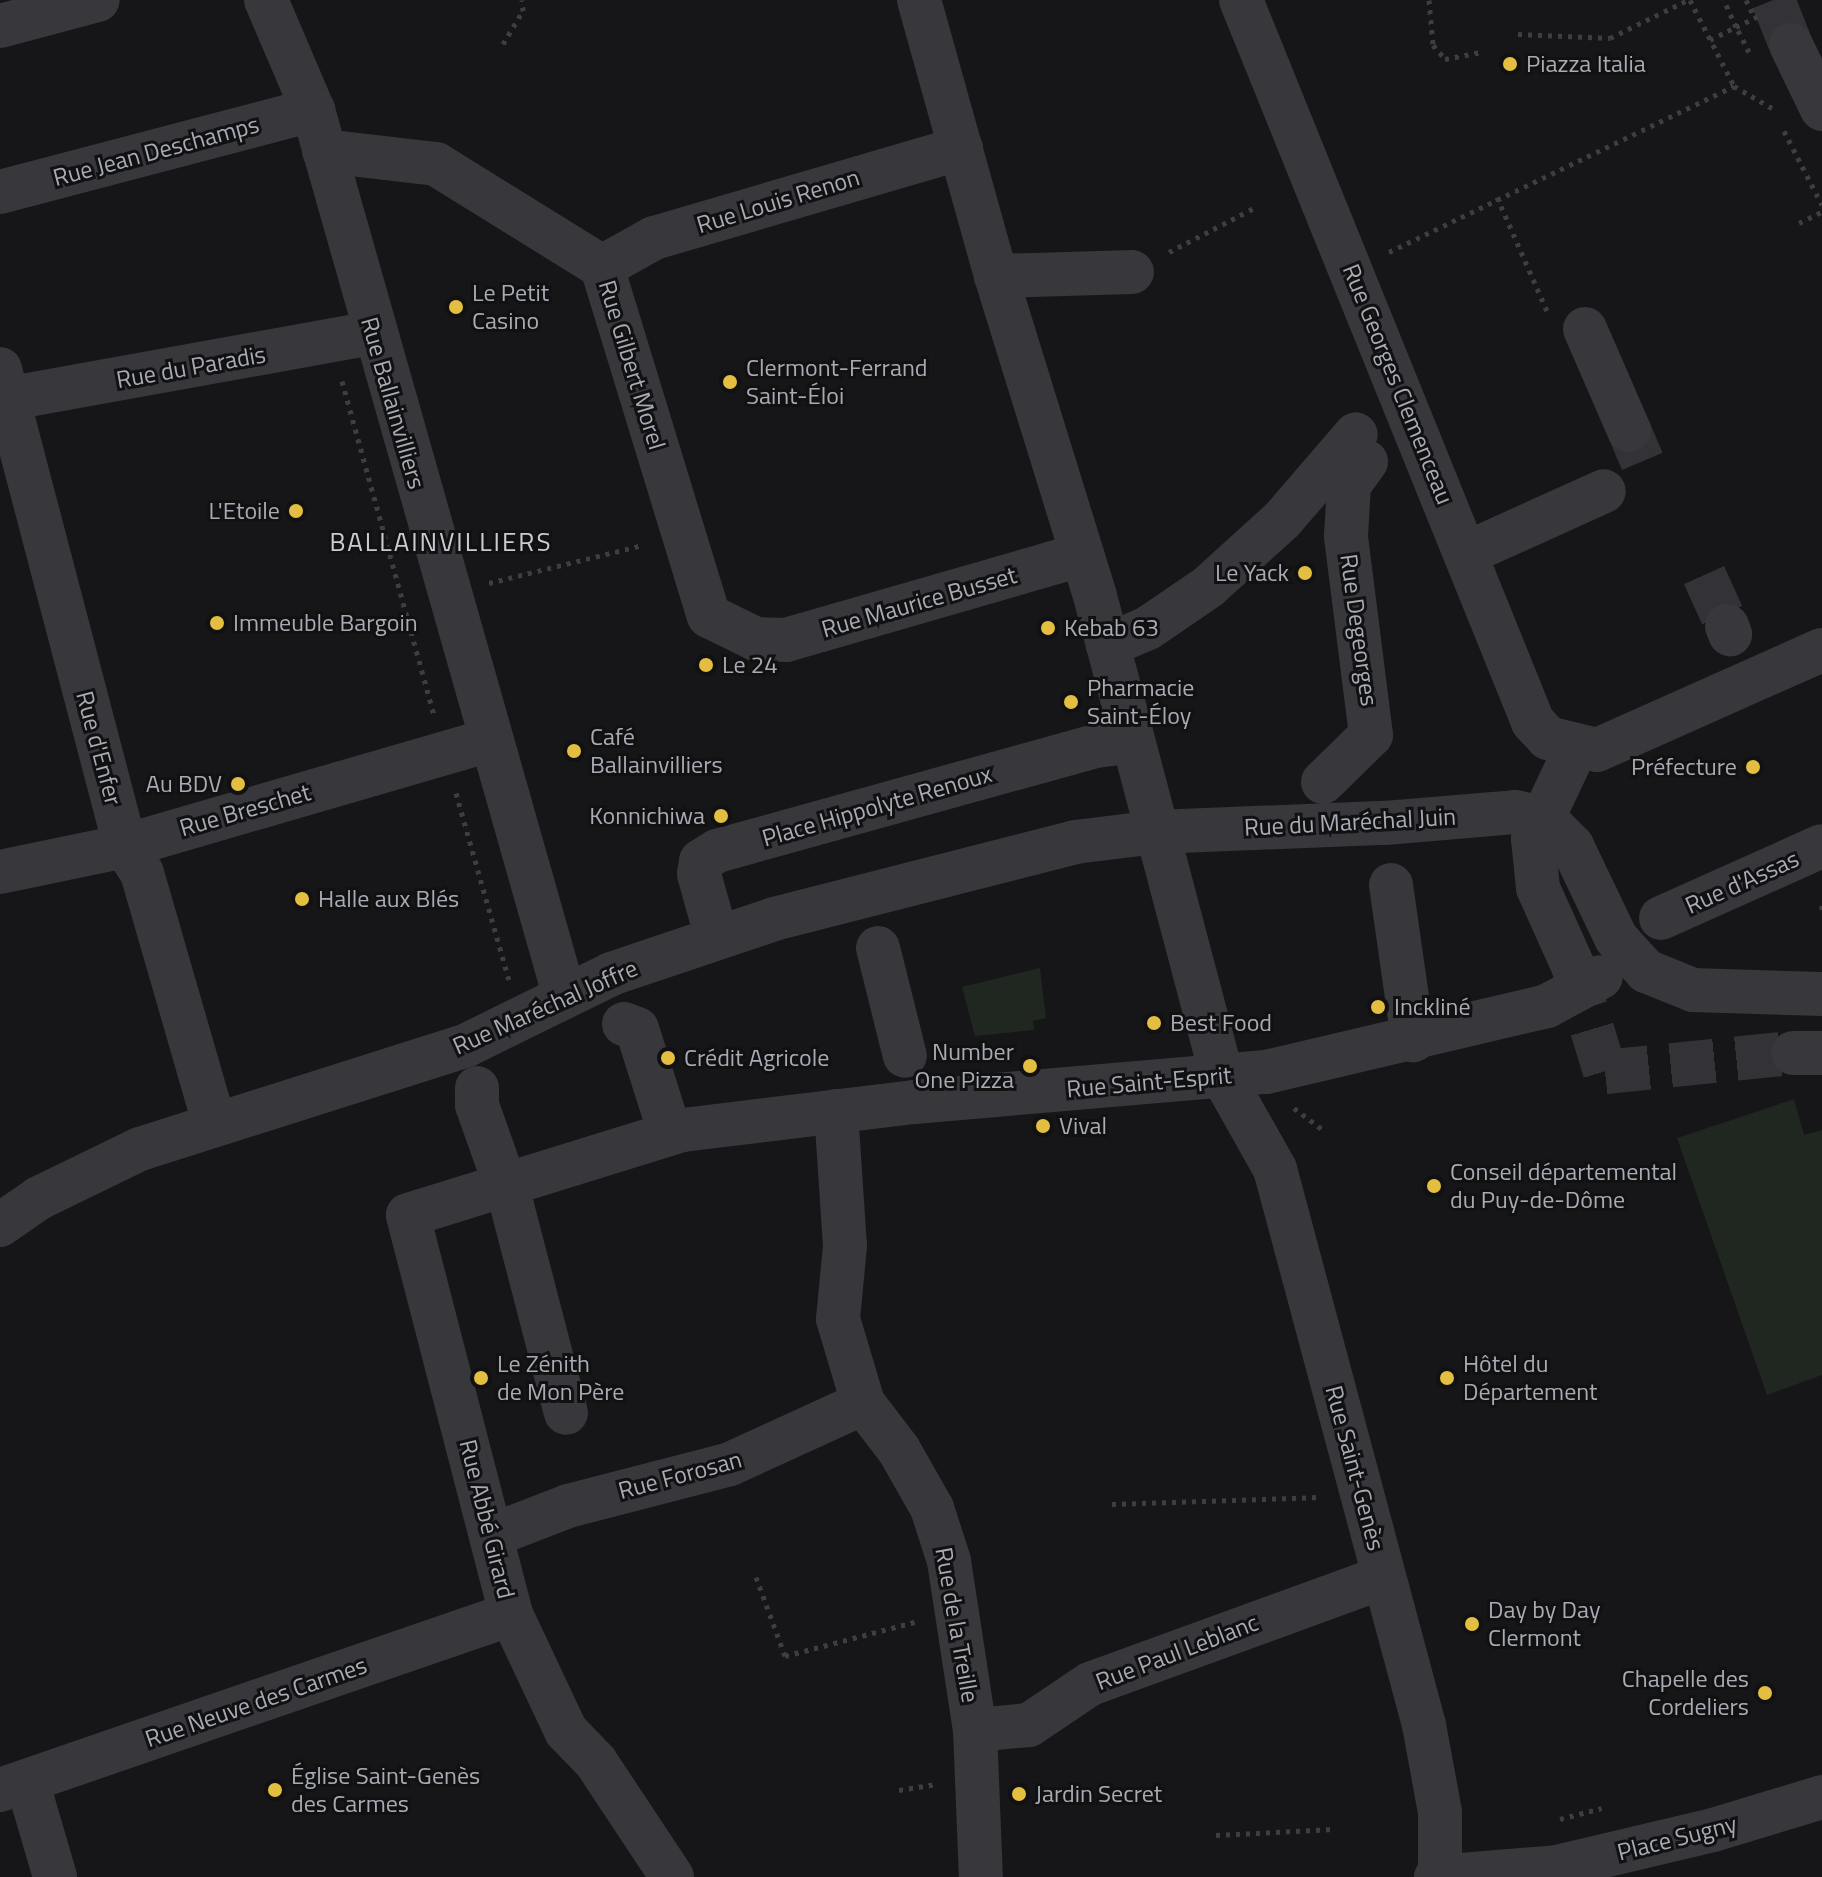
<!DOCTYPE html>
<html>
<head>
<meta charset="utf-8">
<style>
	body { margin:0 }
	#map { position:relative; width:1822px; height:1877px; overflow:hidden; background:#161517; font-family:"Titillium Web",sans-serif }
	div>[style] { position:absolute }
	.green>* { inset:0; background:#202721 }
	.minor-tunnel>* { height:44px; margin-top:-22px; transform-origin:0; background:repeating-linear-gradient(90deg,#333337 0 44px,transparent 0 66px) }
	.path>* { height:5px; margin-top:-2.5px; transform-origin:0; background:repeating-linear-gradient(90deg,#3d3e43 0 4px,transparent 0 10px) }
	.minor>* { height:44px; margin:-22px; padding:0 22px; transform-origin:22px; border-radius:22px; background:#37373c }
	.dots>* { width:22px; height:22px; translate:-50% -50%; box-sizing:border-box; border:4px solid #111112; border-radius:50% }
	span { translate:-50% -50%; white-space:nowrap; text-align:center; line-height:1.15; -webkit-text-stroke:6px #111112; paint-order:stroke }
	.poi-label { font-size:24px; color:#a8abb6 }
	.left { translate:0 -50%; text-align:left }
	.right { translate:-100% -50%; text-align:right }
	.street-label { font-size:24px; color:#a8abb6 }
	.neighbourhood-label { font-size:26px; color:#c9cbd3; letter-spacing:2px }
</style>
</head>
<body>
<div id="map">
	<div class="green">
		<i style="clip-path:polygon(1040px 968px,1046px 1018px,1033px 1021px,1034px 1030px,975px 1036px,962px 987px)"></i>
		<i style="clip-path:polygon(1794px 1099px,1804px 1135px,1822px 1130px,1822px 1375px,1767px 1395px,1677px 1138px)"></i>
	</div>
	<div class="minor-tunnel">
		<i style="left:1773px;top:0;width:48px;rotate:68.2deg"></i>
		<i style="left:1629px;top:430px;width:34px;rotate:67deg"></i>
		<i style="left:1704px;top:575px;width:56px;rotate:65.7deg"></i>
		<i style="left:1573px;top:966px;width:111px;rotate:73.2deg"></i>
		<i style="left:1605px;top:1072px;width:189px;rotate:-5.8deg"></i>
	</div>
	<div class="path">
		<i style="left:1429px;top:0;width:45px;rotate:84.9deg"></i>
		<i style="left:1433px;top:45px;width:18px;rotate:49deg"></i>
		<i style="left:1445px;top:59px;width:37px;rotate:-11deg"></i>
		<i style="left:1690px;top:0;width:97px;rotate:62.9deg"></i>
		<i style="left:1734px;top:86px;width:44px;rotate:30.1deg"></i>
		<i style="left:1746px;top:0;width:20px;rotate:63deg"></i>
		<i style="left:1518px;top:34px;width:92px;rotate:2.5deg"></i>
		<i style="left:1610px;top:38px;width:87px;rotate:-26deg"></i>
		<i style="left:1710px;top:40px;width:29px;rotate:-27deg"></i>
		<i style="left:1736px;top:27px;width:30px;rotate:-114deg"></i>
		<i style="left:503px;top:44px;width:39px;rotate:-59deg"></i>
		<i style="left:523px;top:11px;width:11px;rotate:-95deg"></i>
		<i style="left:1749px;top:52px;width:28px;rotate:-117deg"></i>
		<i style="left:1736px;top:27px;width:25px;rotate:-26deg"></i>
		<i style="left:1784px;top:131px;width:83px;rotate:62.8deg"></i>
		<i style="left:1497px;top:197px;width:127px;rotate:66.3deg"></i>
		<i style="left:1799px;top:223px;width:25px;rotate:-26deg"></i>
		<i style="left:1169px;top:252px;width:98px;rotate:-27.3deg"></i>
		<i style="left:1389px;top:252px;width:383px;rotate:-25.7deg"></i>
		<i style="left:342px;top:381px;width:345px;rotate:74.6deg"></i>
		<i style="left:489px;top:583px;width:159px;rotate:-13.9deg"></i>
		<i style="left:456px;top:793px;width:194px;rotate:74.2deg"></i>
		<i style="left:1822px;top:905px;width:5px;rotate:90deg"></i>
		<i style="left:1294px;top:1108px;width:35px;rotate:37deg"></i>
		<i style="left:1112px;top:1504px;width:209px;rotate:-1.9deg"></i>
		<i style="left:756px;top:1577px;width:84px;rotate:69.8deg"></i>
		<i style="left:785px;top:1656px;width:134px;rotate:-14.7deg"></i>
		<i style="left:899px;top:1790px;width:38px;rotate:-9deg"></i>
		<i style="left:1560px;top:1819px;width:43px;rotate:-14.7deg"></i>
		<i style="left:1216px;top:1835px;width:118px;rotate:-2.9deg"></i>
	</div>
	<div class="minor">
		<i style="left:266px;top:0;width:120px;rotate:66.9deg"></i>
		<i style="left:313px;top:110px;width:919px;rotate:74.15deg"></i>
		<i style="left:919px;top:0;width:287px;rotate:74.4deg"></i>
		<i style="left:996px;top:276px;width:335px;rotate:72.8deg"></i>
		<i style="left:1095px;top:596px;width:496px;rotate:75.2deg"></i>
		<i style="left:1222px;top:1075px;width:108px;rotate:60.6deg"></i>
		<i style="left:1275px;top:1169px;width:576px;rotate:75deg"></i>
		<i style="left:1424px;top:1725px;width:88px;rotate:79.6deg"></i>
		<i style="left:1440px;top:1812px;width:62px;rotate:90deg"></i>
		<i style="left:1241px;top:0;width:779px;rotate:67.98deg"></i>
		<i style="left:1533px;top:722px;width:22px;rotate:47deg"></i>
		<i style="left:1548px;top:738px;width:50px;rotate:13.8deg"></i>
		<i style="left:1597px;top:750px;width:246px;rotate:-24deg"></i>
		<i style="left:0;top:26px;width:101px;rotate:-14.9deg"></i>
		<i style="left:1791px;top:45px;width:71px;rotate:64.2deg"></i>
		<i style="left:324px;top:151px;width:113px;rotate:6.6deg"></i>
		<i style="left:436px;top:164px;width:195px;rotate:31.8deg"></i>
		<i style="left:602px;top:267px;width:365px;rotate:73deg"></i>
		<i style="left:709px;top:616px;width:52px;rotate:26.1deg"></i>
		<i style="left:756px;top:639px;width:30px;rotate:2deg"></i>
		<i style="left:786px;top:640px;width:306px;rotate:-16.1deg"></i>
		<i style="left:0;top:192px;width:324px;rotate:-14.7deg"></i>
		<i style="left:602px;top:267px;width:60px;rotate:-29.1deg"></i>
		<i style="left:654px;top:238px;width:320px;rotate:-16.3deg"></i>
		<i style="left:996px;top:276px;width:136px;rotate:-1.7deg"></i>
		<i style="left:1585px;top:329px;width:110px;rotate:66.5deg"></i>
		<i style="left:0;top:369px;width:493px;rotate:75.3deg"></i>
		<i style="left:125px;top:846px;width:32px;rotate:58deg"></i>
		<i style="left:142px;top:873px;width:259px;rotate:73.9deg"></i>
		<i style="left:0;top:400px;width:380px;rotate:-10.2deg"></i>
		<i style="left:1467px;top:553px;width:150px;rotate:-24.3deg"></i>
		<i style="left:1727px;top:626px;width:9px;rotate:69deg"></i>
		<i style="left:1108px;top:645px;width:43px;rotate:-23deg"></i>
		<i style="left:1148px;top:628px;width:73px;rotate:-34.3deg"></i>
		<i style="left:1208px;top:587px;width:100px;rotate:-42.2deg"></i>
		<i style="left:1282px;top:520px;width:113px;rotate:-49.3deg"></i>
		<i style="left:1323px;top:782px;width:67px;rotate:-44.4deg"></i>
		<i style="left:1371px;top:735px;width:201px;rotate:-97.2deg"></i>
		<i style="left:1346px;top:536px;width:51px;rotate:-86.6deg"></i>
		<i style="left:1349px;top:485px;width:29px;rotate:-54deg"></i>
		<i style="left:1544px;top:818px;width:40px;rotate:45deg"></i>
		<i style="left:1572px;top:846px;width:102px;rotate:64.4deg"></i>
		<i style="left:1616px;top:938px;width:45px;rotate:47.7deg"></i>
		<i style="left:1646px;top:971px;width:51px;rotate:22deg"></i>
		<i style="left:1693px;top:990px;width:129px;rotate:1.8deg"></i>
		<i style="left:0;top:872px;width:128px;rotate:-11.7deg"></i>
		<i style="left:125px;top:846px;width:379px;rotate:-16.2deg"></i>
		<i style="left:1391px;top:885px;width:157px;rotate:81.9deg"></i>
		<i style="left:1661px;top:918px;width:176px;rotate:-24.1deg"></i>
		<i style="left:716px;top:935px;width:63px;rotate:-105.6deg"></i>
		<i style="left:699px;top:874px;width:13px;rotate:-81deg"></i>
		<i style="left:701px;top:861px;width:19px;rotate:-32deg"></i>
		<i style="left:717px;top:851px;width:393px;rotate:-15.5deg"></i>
		<i style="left:1096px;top:746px;width:35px;rotate:-7deg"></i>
		<i style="left:878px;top:948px;width:111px;rotate:76deg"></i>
		<i style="left:1573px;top:966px;width:85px;rotate:-114.2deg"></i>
		<i style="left:1538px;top:888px;width:49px;rotate:-95.8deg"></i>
		<i style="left:1533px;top:839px;width:103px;rotate:-64.7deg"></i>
		<i style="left:624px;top:1024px;width:14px;rotate:21deg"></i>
		<i style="left:637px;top:1029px;width:109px;rotate:72.4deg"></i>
		<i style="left:1793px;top:1053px;width:29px"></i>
		<i style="left:477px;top:1088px;width:17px;rotate:90deg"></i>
		<i style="left:477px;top:1105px;width:99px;rotate:70.5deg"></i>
		<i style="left:510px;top:1198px;width:222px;rotate:75.4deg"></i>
		<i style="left:836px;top:1111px;width:135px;rotate:86.2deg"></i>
		<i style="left:845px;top:1246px;width:73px;rotate:95.5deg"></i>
		<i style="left:838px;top:1319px;width:88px;rotate:73.4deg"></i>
		<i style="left:863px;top:1403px;width:59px;rotate:52.5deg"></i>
		<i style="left:899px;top:1450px;width:67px;rotate:60.4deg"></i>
		<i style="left:932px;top:1508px;width:56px;rotate:72.2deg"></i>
		<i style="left:949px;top:1561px;width:171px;rotate:81.3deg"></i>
		<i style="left:975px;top:1730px;width:147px;rotate:87.7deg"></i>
		<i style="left:0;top:1225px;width:47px;rotate:-34.7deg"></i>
		<i style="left:39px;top:1198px;width:112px;rotate:-25.9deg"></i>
		<i style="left:140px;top:1149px;width:343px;rotate:-17.6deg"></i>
		<i style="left:467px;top:1045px;width:161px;rotate:-26.2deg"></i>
		<i style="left:611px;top:974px;width:172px;rotate:-18.6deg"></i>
		<i style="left:774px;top:919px;width:311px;rotate:-14.3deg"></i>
		<i style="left:1075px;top:842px;width:82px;rotate:-7deg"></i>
		<i style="left:1156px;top:832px;width:229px;rotate:-2.3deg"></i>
		<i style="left:1385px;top:823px;width:130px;rotate:-4.8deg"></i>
		<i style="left:1515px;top:812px;width:30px;rotate:12deg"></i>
		<i style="left:493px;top:1535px;width:80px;rotate:-21.1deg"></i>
		<i style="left:568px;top:1506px;width:167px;rotate:-14.5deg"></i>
		<i style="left:730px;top:1464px;width:146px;rotate:-24.6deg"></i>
		<i style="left:975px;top:1730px;width:54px;rotate:-5.3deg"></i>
		<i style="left:1029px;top:1725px;width:73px;rotate:-33.9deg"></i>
		<i style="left:1090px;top:1684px;width:313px;rotate:-20deg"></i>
		<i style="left:27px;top:1781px;width:100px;rotate:73.7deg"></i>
		<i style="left:0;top:1790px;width:540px;rotate:-19deg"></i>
		<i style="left:672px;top:1877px;width:138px;rotate:-123.5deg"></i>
		<i style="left:596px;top:1762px;width:43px;rotate:-134.1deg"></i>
		<i style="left:566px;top:1731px;width:129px;rotate:-115.2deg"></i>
		<i style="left:511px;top:1614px;width:412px;rotate:-104.5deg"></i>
		<i style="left:408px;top:1215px;width:288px;rotate:-17.2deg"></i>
		<i style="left:683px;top:1130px;width:233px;rotate:-6.9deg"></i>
		<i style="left:914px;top:1102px;width:353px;rotate:-4.9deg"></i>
		<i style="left:1266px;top:1072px;width:289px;rotate:-13.2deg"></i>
		<i style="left:1547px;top:1006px;width:61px;rotate:-28.2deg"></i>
		<i style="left:1436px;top:1877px;width:121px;rotate:-4.7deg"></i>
		<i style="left:1557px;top:1867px;width:160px;rotate:-13.3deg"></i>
		<i style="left:1713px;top:1830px;width:114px;rotate:-16.8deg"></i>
	</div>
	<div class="dots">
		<i style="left:1510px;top:64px;background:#e4be41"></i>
		<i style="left:456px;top:307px;background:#e4be41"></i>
		<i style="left:730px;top:382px;background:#e4be41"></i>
		<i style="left:296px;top:511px;background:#e4be41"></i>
		<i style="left:1305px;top:573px;background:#e4be41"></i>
		<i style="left:217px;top:623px;background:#e4be41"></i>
		<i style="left:1048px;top:628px;background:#e4be41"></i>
		<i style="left:706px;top:665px;background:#e4be41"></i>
		<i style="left:1071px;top:702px;background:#e4be41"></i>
		<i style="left:574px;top:751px;background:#e4be41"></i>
		<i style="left:1753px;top:767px;background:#e4be41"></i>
		<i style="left:238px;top:784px;background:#e4be41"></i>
		<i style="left:721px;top:816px;background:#e4be41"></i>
		<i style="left:302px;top:899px;background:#e4be41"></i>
		<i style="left:1378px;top:1007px;background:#e4be41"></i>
		<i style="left:1154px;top:1023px;background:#e4be41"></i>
		<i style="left:668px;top:1058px;background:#e4be41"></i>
		<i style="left:1030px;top:1066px;background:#e4be41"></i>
		<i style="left:1043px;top:1126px;background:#e4be41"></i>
		<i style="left:1434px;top:1186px;background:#e4be41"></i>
		<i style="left:481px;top:1378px;background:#e4be41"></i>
		<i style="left:1447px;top:1378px;background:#e4be41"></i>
		<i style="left:1472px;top:1624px;background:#e4be41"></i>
		<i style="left:1765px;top:1693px;background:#e4be41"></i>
		<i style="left:275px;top:1790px;background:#e4be41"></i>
		<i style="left:1019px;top:1794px;background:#e4be41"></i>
	</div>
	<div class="poi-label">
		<span class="left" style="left:1526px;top:64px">Piazza Italia</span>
		<span class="left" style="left:472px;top:307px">Le Petit<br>Casino</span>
		<span class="left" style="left:746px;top:382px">Clermont-Ferrand<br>Saint-Éloi</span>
		<span class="right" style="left:280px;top:511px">L'Etoile</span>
		<span class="right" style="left:1289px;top:573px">Le Yack</span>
		<span class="left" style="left:233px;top:623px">Immeuble Bargoin</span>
		<span class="left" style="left:1064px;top:628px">Kebab 63</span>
		<span class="left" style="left:722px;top:665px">Le 24</span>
		<span class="left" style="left:1087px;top:702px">Pharmacie<br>Saint-Éloy</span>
		<span class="left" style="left:590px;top:751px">Café<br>Ballainvilliers</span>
		<span class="right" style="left:1737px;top:767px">Préfecture</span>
		<span class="right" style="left:222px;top:784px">Au BDV</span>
		<span class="right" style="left:705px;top:816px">Konnichiwa</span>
		<span class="left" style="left:318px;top:899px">Halle aux Blés</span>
		<span class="left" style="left:1394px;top:1007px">Inckliné</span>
		<span class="left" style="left:1170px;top:1023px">Best Food</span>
		<span class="right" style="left:1014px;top:1066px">Number<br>One Pizza</span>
		<span class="left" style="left:684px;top:1058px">Crédit Agricole</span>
		<span class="left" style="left:1059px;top:1126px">Vival</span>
		<span class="left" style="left:1450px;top:1186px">Conseil départemental<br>du Puy-de-Dôme</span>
		<span class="left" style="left:497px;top:1378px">Le Zénith<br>de Mon Père</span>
		<span class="left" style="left:1463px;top:1378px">Hôtel du<br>Département</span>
		<span class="left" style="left:1488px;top:1624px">Day by Day<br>Clermont</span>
		<span class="right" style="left:1749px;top:1693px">Chapelle des<br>Cordeliers</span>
		<span class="left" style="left:291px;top:1790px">Église Saint-Genès<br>des Carmes</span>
		<span class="left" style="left:1035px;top:1794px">Jardin Secret</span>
	</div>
	<div class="street-label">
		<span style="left:156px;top:151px;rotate:-15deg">Rue Jean Deschamps</span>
		<span style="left:778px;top:201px;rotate:-17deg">Rue Louis Renon</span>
		<span style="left:632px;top:365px;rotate:73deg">Rue Gilbert Morel</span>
		<span style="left:191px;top:367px;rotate:-10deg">Rue du Paradis</span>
		<span style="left:1398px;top:384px;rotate:68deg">Rue Georges Clemenceau</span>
		<span style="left:393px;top:403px;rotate:74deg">Rue Ballainvilliers</span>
		<span style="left:919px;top:602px;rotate:-16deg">Rue Maurice Busset</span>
		<span style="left:1359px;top:630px;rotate:82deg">Rue Degeorges</span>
		<span style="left:99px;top:748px;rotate:75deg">Rue d'Enfer</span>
		<span style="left:877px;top:806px;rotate:-16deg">Place Hippolyte Renoux</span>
		<span style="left:245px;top:810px;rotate:-16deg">Rue Breschet</span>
		<span style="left:1350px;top:822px;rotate:-3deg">Rue du Maréchal Juin</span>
		<span style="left:1742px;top:882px;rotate:-24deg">Rue d'Assas</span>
		<span style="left:545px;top:1007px;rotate:-24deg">Rue Maréchal Joffre</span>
		<span style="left:1149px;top:1082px;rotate:-5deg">Rue Saint-Esprit</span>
		<span style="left:1355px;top:1468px;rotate:75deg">Rue Saint-Genès</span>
		<span style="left:680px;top:1475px;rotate:-15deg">Rue Forosan</span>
		<span style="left:487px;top:1519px;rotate:76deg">Rue Abbé Girard</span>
		<span style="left:957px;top:1625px;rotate:80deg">Rue de la Treille</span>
		<span style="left:1177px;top:1652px;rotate:-21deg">Rue Paul Leblanc</span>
		<span style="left:256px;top:1702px;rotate:-19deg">Rue Neuve des Carmes</span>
		<span style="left:1677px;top:1838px;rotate:-14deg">Place Sugny</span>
	</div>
	<div class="neighbourhood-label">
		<span style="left:441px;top:542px">BALLAINVILLIERS</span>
	</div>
</div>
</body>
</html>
